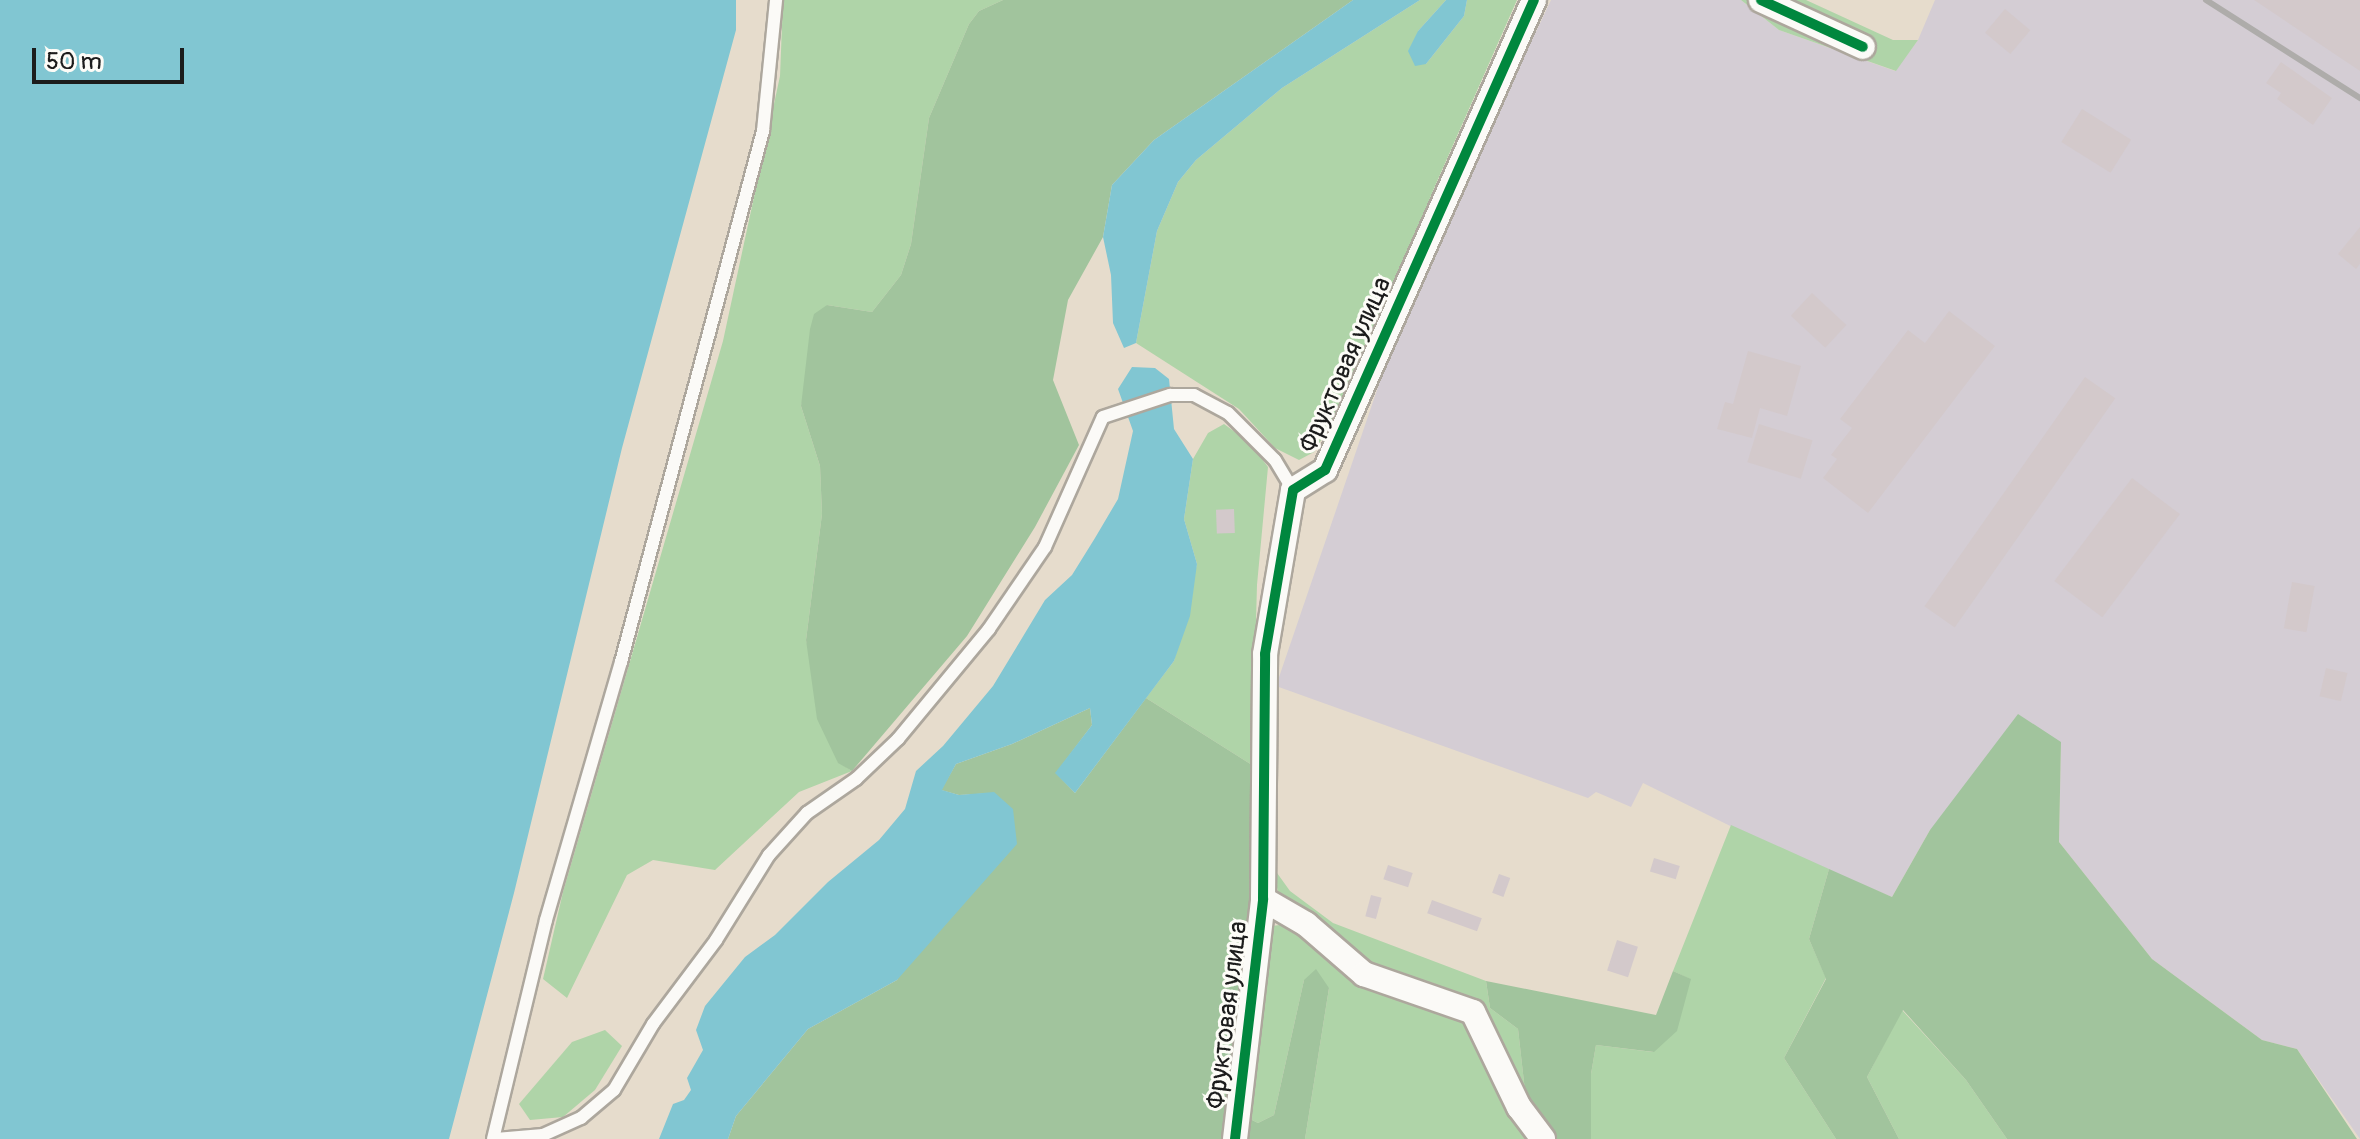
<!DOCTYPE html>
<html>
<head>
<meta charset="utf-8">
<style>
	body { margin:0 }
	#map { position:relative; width:2360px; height:1139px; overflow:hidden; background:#e6dccc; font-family:Pangolin,sans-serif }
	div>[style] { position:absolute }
	.industrial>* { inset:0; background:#d4cdd4 }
	.green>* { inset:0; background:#afd4a8 }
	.forest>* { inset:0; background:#a1c49d }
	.water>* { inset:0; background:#81c6d2 }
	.building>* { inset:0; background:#d3c9cb; transform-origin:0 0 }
	.roads { filter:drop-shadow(2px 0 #ada79d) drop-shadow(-2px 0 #ada79d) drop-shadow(0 2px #ada79d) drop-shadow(0 -2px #ada79d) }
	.lane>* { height:12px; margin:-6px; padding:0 6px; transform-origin:6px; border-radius:6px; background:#fbfaf7 }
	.street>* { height:24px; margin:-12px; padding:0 12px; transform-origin:12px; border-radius:12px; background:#fbfaf7 }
	.rail>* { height:6px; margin:-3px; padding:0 3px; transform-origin:3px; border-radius:3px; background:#aeacaa }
	.cycleway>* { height:10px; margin:-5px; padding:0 5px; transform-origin:5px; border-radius:5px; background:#00873e }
	span { translate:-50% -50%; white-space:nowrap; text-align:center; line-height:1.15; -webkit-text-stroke:6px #fdfcf7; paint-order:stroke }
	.street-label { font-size:26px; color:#1c1c1c }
	.scale { position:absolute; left:32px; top:48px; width:152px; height:36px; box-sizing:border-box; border:4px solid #1c1c1c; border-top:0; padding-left:10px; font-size:24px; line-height:28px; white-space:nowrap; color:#1c1c1c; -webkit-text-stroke:6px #fdfcf7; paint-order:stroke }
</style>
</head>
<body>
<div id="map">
	<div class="industrial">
		<i style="clip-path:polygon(1551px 0,1741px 0,1779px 30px,1895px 71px,1918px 40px,1935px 0,2360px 0,2360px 1139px,2297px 1049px,2262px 1040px,2152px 959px,2059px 842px,2061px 742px,1930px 830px,1892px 897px,1777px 849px,1643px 783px,1631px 807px,1596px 792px,1588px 798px,1276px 686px,1405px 308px)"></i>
	</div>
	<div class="green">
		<i style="clip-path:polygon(783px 0,1003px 0,979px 11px,969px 24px,929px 118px,911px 244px,901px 275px,872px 312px,827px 305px,801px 406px,820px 466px,822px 514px,806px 640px,838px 762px,852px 771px,799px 792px,715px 870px,653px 860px,627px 875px,567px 998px,543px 979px,563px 892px,723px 341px,780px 76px)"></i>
		<i style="clip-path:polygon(1420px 0,1446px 0,1418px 31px,1426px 64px,1464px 16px,1467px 0,1517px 0,1435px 186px,1351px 389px,1314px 452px,1299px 460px,1275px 448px,1239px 409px,1136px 343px,1157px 231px,1178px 182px,1196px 160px,1282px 88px)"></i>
		<i style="clip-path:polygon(1741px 0,1806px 0,1893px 40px,1918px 40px,1896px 71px,1779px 30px)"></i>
		<i style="clip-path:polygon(1224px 424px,1250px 443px,1268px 467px,1257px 585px,1252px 765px,1146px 698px,1174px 661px,1197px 564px,1184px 519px,1193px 459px,1208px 433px)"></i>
		<i style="clip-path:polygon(1731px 825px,1829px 869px,1809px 939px,1826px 978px,1784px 1058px,1836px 1139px,1591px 1139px,1591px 1074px,1596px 1045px,1653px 1052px,1690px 979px,1673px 971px)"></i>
		<i style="clip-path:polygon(1272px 866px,1290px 891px,1333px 923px,1486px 981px,1490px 1008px,1518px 1029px,1525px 1091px,1474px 1001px,1433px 983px,1369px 970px,1278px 892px)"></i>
		<i style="clip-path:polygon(1287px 924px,1468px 1020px,1531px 1139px,1305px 1139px,1329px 988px,1304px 980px,1274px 1115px,1258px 1123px,1248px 1118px,1272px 926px)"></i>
		<i style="clip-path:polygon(1902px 1010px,1966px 1080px,2007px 1139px,1899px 1139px,1867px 1077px)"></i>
		<i style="clip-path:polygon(605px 1030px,622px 1046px,595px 1090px,563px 1117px,530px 1120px,519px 1104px,572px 1042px)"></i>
	</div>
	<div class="forest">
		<i style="clip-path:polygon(1003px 0,1353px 0,1154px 140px,1112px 185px,1103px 237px,1068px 300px,1053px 380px,1079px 445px,1035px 527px,967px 636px,852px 771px,838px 763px,817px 719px,806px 640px,822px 514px,820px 466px,801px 406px,810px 329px,814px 314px,827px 305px,872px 312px,901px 275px,911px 244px,929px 118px,969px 24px,979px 11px)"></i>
		<i style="clip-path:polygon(1146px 698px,1252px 765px,1248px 977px,1224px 1139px,728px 1139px,736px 1116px,808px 1029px,897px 980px,994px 793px,959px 795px,941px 790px,956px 764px,1012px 744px,1090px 708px,1092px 725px,1056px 773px,1075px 793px)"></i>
		<i style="clip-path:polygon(2018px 714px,2061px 742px,2059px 842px,2152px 959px,2262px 1040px,2297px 1049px,2357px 1139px,2007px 1139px,1966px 1080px,1903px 1010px,1867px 1077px,1899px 1139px,1836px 1139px,1784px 1058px,1826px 979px,1809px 939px,1829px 869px,1892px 897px,1930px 830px)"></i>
		<i style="clip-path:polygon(1316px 969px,1329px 988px,1305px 1139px,1246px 1139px,1248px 1118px,1258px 1123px,1274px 1115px,1304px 980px)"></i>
		<i style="clip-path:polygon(1673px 971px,1691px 979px,1677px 1031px,1654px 1052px,1596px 1045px,1591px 1074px,1591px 1139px,1550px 1139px,1525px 1091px,1518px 1029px,1490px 1008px,1486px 981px,1656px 1015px)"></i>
	</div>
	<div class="water">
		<i style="clip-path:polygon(0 0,736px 0,736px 30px,622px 448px,514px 893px,449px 1139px,0 1139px)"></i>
		<i style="clip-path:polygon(1353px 0,1420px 0,1282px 88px,1196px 160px,1178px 182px,1157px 231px,1136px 343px,1124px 348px,1113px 323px,1111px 275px,1103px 237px,1112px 185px,1154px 140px)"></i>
		<i style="clip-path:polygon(1446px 0,1467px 0,1464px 16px,1426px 64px,1415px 66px,1408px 51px,1418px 31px)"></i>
		<i style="clip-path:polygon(1132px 367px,1155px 368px,1169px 379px,1174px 429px,1193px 459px,1184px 519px,1197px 564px,1190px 616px,1174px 661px,1075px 793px,1055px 773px,1092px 725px,1090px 708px,1012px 744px,956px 764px,942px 790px,959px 795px,994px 792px,1013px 809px,1017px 844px,897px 980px,808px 1029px,736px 1116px,728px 1139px,659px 1139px,673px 1104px,684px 1100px,691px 1090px,687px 1078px,703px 1050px,696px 1030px,705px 1006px,745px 957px,775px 935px,828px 882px,879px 840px,905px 809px,916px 771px,943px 746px,993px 686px,1045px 600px,1072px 575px,1095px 538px,1118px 499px,1133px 431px,1118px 389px)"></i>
	</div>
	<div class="building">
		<i style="clip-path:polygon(2254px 0,2360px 0,2360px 71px)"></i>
		<i style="left:2005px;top:9px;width:33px;height:31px;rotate:40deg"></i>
		<i style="clip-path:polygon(2281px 62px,2332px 98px,2313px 125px,2277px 99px,2281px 93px,2266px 83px)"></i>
		<i style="left:2082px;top:109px;width:58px;height:39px;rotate:32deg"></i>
		<i style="clip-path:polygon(2360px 227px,2360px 264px,2356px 269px,2338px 254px)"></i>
		<i style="left:1812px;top:293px;width:47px;height:31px;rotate:43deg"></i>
		<i style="clip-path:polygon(1949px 311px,1995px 346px,1868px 513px,1823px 478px,1837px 459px,1831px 455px,1852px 428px,1840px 419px,1908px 330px,1925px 343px)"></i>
		<i style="clip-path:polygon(1748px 351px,1801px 366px,1787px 416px,1760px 408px,1752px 438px,1717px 429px,1725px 402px,1733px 404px)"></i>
		<i style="left:2085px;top:377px;width:37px;height:280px;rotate:35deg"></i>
		<i style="left:1759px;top:424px;width:56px;height:40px;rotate:17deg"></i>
		<i style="left:2132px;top:478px;width:60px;height:129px;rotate:37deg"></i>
		<i style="left:1234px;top:509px;width:24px;height:18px;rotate:88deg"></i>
		<i style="left:2292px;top:582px;width:23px;height:47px;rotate:10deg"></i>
		<i style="left:2326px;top:668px;width:22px;height:29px;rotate:13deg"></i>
		<i style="left:1654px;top:858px;width:27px;height:14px;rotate:17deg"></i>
		<i style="left:1388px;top:865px;width:26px;height:15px;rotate:18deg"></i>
		<i style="left:1499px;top:874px;width:12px;height:20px;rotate:20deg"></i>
		<i style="left:1371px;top:895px;width:11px;height:22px;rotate:15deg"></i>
		<i style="left:1432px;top:900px;width:53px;height:14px;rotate:20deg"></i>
		<i style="left:1617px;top:940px;width:22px;height:32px;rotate:18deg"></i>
	</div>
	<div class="roads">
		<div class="lane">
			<i style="left:493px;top:1139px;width:225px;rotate:-76.4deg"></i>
			<i style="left:546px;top:920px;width:269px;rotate:-73.8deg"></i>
			<i style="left:621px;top:662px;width:550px;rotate:-75.03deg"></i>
			<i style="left:763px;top:131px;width:132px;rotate:-84.3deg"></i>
			<i style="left:496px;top:1139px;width:47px;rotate:-4.9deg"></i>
			<i style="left:543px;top:1135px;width:42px;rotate:-24.1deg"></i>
			<i style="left:581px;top:1118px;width:43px;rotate:-40.3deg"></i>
			<i style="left:614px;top:1090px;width:77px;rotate:-59.4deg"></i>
			<i style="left:653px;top:1024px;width:105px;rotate:-53.1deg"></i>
			<i style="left:716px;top:940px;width:100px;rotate:-58.1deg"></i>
			<i style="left:769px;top:855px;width:57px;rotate:-47.9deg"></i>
			<i style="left:807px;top:813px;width:60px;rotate:-34.8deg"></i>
			<i style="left:856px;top:779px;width:58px;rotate:-43.6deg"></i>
			<i style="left:898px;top:739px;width:143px;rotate:-50.4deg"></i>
			<i style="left:989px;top:629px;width:99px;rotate:-55.7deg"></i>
			<i style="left:1045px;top:547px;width:142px;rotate:-66deg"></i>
			<i style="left:1103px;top:417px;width:71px;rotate:-18.2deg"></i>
			<i style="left:1170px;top:395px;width:24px"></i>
			<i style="left:1194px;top:395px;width:38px;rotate:28deg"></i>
			<i style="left:1228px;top:413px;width:66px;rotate:45deg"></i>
			<i style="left:1275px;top:460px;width:35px;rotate:59deg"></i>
		</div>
		<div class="street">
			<i style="left:1761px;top:0;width:112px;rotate:24.7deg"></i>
			<i style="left:1263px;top:899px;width:50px;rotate:30.2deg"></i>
			<i style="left:1306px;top:924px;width:77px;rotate:40.8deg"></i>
			<i style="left:1364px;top:974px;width:115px;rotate:19.2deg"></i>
			<i style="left:1473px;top:1012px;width:106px;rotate:64.2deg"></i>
			<i style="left:1519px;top:1107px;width:40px;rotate:53deg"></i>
			<i style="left:1235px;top:1139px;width:242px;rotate:-83.3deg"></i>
			<i style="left:1263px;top:899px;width:245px;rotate:-89.5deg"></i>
			<i style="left:1265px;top:654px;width:166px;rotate:-80.3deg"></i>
			<i style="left:1293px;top:490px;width:38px;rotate:-32deg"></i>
			<i style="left:1325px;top:470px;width:514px;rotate:-66.03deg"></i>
		</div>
	</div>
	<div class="rail">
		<i style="left:2206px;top:0;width:183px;rotate:32.5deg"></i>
	</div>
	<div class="cycleway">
		<i style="left:1761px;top:0;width:112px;rotate:24.7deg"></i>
		<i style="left:1235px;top:1139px;width:242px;rotate:-83.3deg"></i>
		<i style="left:1263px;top:899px;width:245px;rotate:-89.5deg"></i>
		<i style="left:1265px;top:654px;width:166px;rotate:-80.3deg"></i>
		<i style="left:1293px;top:490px;width:38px;rotate:-32deg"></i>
		<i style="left:1325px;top:470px;width:514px;rotate:-66.03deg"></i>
	</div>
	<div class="street-label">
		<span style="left:1346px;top:365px;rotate:-66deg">Фруктовая улица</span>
		<span style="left:1228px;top:1015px;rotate:-83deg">Фруктовая улица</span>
	</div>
	<div class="scale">50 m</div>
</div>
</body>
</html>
